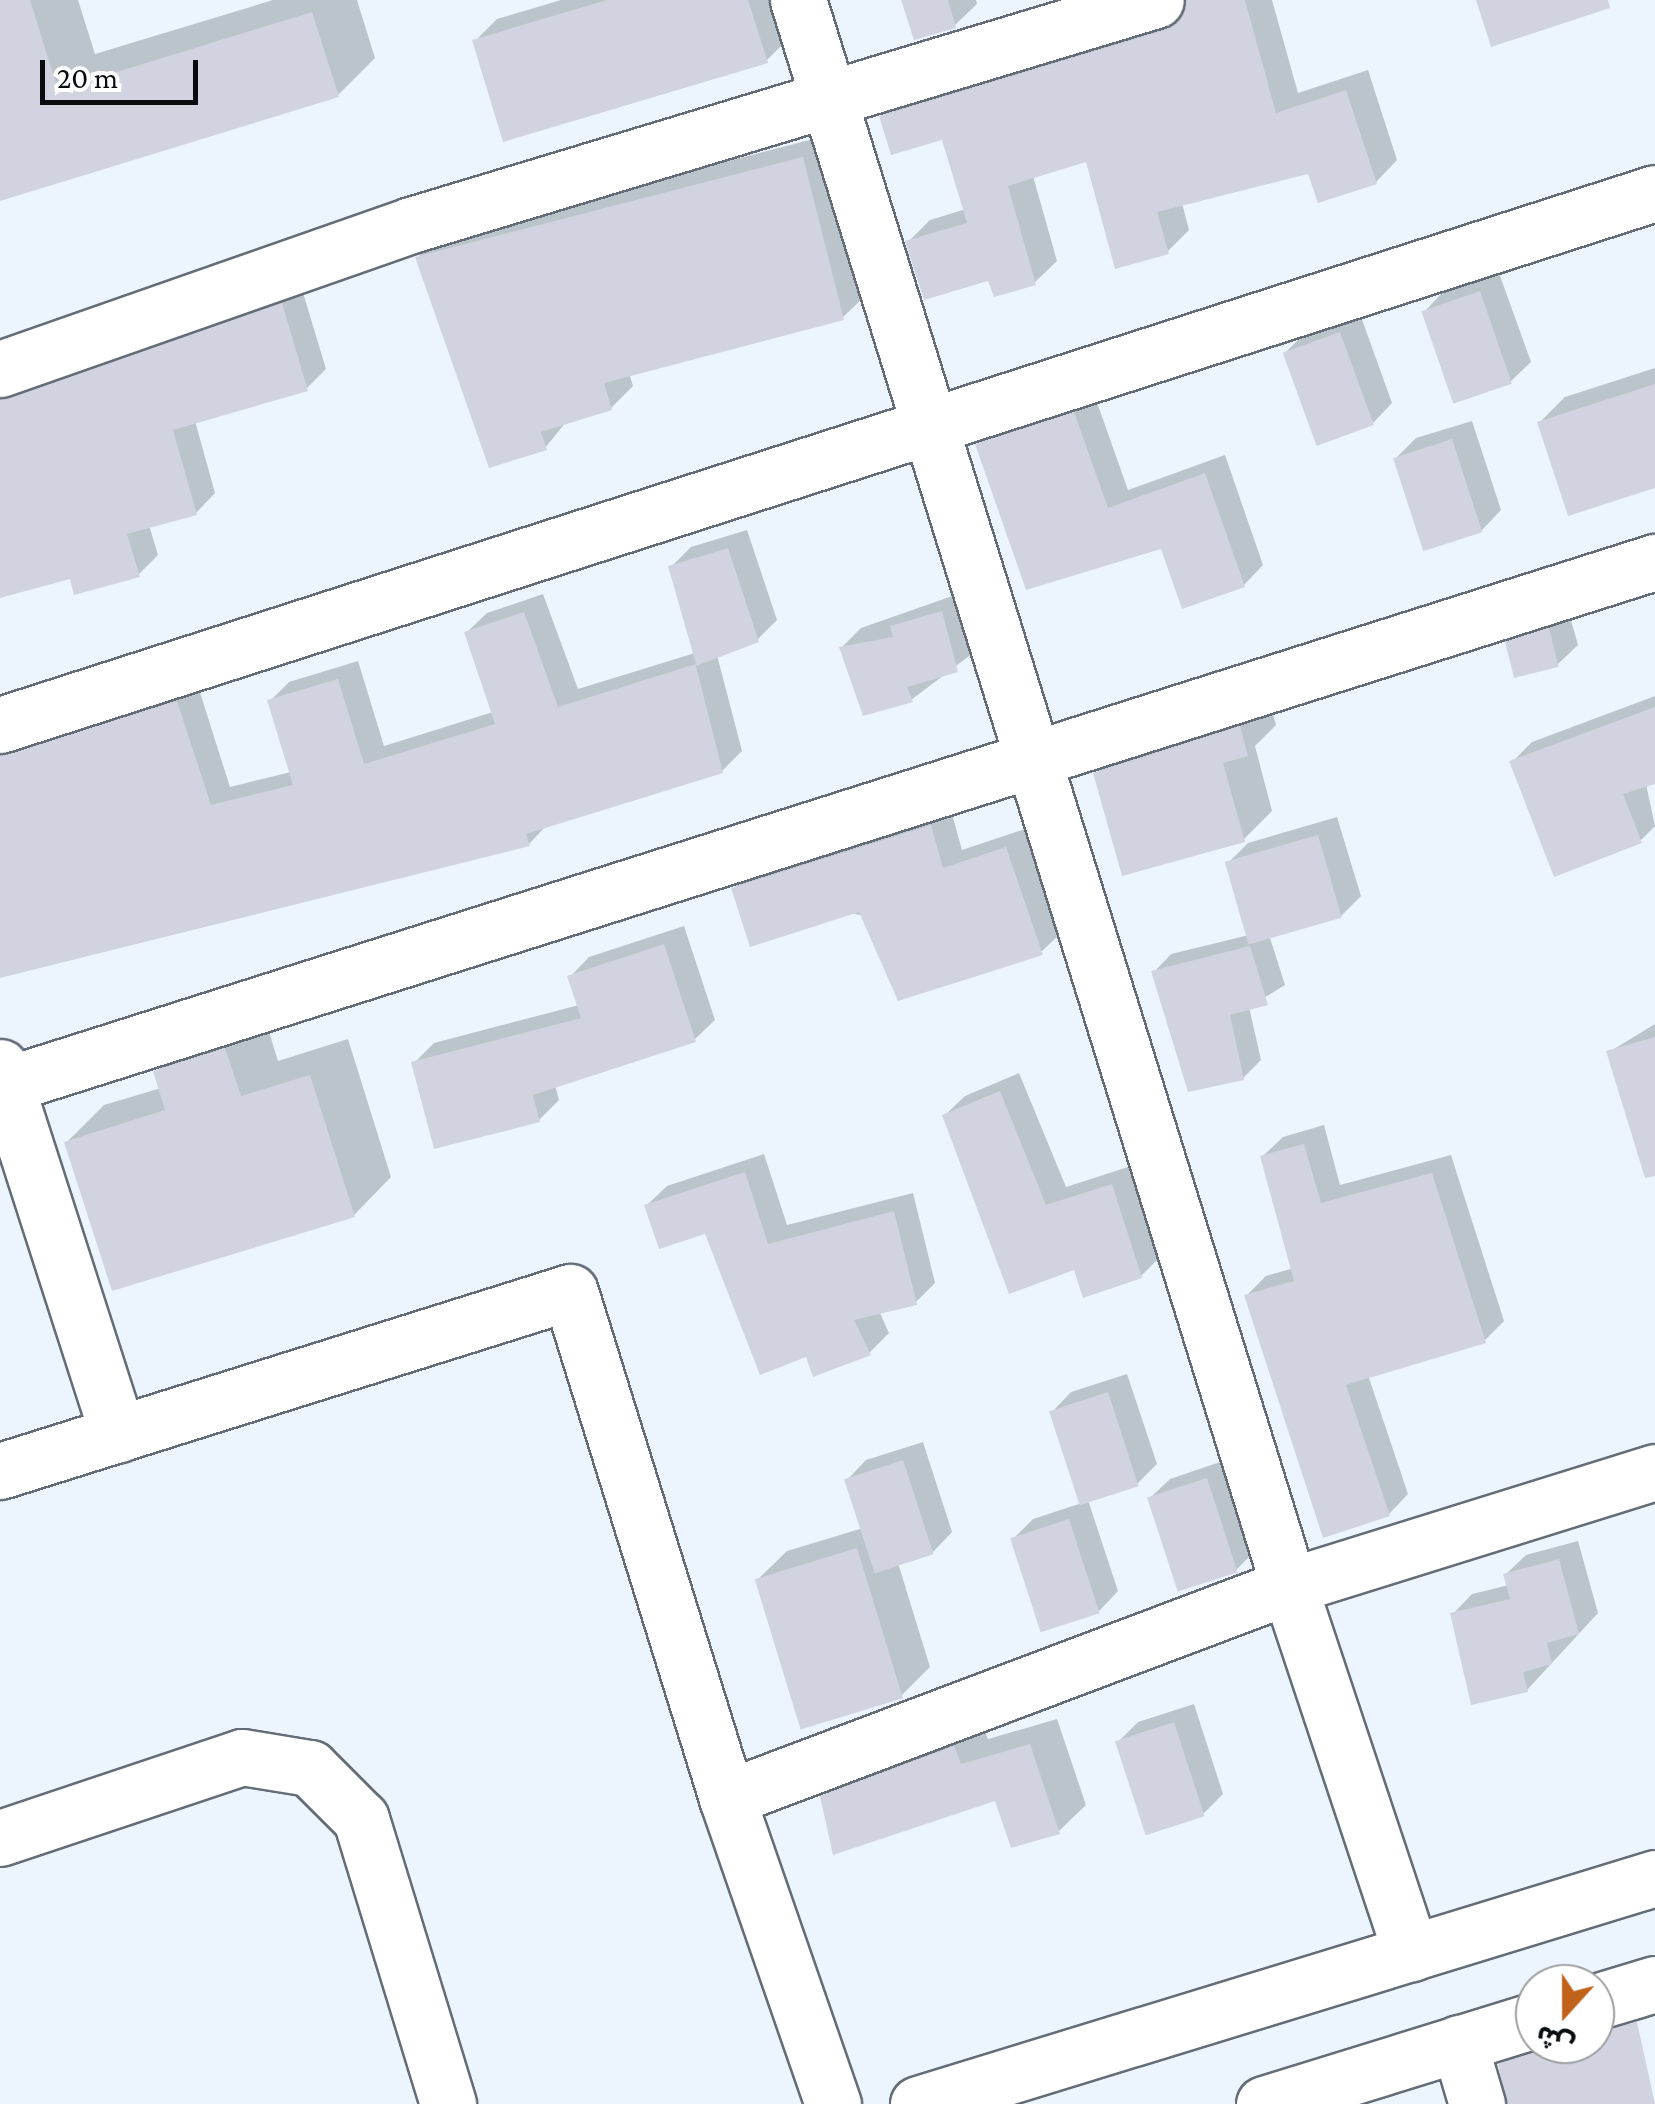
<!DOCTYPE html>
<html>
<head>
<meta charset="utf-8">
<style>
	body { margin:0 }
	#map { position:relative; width:1655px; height:2104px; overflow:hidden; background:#ecf5fe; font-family:"Crimson Pro","Noto Sans Arabic",serif }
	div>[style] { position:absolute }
	.shadow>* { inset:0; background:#0003 }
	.building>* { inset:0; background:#d2d3e1; transform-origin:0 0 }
	.roads { filter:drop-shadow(2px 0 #646d77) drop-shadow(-2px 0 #646d77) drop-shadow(0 2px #646d77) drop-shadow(0 -2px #646d77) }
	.minor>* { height:55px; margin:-27.5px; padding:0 27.5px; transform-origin:27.5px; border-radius:27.5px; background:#fff }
	.tertiary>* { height:55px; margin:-27.5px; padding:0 27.5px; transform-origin:27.5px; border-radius:27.5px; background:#fff }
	span { translate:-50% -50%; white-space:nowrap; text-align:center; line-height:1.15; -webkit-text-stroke:8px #fff; paint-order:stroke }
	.north { position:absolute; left:1515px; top:1964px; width:100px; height:100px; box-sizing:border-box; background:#fff; border:2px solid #9c9e9f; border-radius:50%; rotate:201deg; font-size:28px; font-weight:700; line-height:40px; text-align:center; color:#080c0f }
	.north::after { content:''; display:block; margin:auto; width:35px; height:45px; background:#c1621a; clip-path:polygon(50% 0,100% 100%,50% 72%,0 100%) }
	.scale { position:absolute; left:40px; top:60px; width:158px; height:45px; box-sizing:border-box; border:5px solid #080c0f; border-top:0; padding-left:12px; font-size:30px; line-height:35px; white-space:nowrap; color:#080c0f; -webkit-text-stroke:8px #fff; paint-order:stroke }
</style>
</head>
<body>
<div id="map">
	<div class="shadow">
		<i style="clip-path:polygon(0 0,78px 0,95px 54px,273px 0,357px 0,375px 58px,338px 95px,0 178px)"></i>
		<i style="clip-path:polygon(561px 0,783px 0,788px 39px,766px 61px,475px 41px,497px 19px)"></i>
		<i style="clip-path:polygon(903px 0,976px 0,977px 4px,955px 25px)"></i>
		<i style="clip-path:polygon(1187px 0,1272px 0,1298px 93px,1368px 70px,1397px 160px,1376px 182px,1310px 171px,1182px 203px,1189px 230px,1167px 252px,1088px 159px,1033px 176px,1057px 261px,1035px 282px,990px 278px,908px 242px,930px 220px,966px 209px,944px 137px,882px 117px,904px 95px,1184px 10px)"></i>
		<i style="clip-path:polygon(825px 136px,865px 296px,842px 318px,629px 373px,633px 386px,611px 408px,566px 422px,545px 448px,418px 257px,440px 235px)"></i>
		<i style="clip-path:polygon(1499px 273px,1531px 362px,1511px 381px,1455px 401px,1424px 312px,1443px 292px)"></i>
		<i style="clip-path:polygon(301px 286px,326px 369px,307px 388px,195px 421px,215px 493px,196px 513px,149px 525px,158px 555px,138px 575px,72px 576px,0 595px,0 375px)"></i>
		<i style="clip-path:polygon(1360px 314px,1392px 403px,1373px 423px,1285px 353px,1305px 333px)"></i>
		<i style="clip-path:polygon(1655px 368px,1655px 485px,1540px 422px,1565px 397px)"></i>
		<i style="clip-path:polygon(1094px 394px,1128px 490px,1225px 455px,1263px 565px,1244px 585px,978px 445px,998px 425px)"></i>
		<i style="clip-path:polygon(1472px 421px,1501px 510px,1482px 530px,1396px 458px,1416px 438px)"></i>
		<i style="clip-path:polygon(747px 530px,777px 620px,757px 640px,717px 655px,742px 751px,722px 771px,547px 825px,529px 844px,0 964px,0 731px,197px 683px,230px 787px,291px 772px,270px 701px,289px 682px,358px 661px,384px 746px,493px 712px,467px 632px,487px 613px,543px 594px,578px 689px,695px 653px,671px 567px,691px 547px)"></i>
		<i style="clip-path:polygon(961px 593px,977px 650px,911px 700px,842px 647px,861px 628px)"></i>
		<i style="clip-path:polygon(1568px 610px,1578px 645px,1558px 664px,1508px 643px,1527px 623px)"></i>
		<i style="clip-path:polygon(1655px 696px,1655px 781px,1646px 784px,1655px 826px,1640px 841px,1512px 762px,1532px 742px)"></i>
		<i style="clip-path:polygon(1269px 699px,1276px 725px,1255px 746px,1272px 811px,1243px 840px,1096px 774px,1125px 744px)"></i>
		<i style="clip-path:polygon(950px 807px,962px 850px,1025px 829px,1061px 933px,1041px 952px,733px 889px,753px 869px)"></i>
		<i style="clip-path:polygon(1337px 817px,1361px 896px,1341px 916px,1270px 938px,1285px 985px,1249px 1007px,1261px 1060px,1243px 1078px,1154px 972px,1171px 954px,1249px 935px,1228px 863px,1248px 843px)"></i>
		<i style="clip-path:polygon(684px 926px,715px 1020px,695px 1039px,555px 1085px,559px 1100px,539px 1120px,414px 1063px,434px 1043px,579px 1005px,570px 977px,589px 957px)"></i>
		<i style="clip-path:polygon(263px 1012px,278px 1061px,348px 1039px,391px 1177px,354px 1215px,67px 1142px,104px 1105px,161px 1088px,156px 1072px,193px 1034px)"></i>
		<i style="clip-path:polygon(1655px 1024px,1655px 1098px,1609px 1052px)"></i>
		<i style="clip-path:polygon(1019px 1073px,1066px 1187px,1131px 1166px,1161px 1256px,1141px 1276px,1076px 1267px,945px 1115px,965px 1096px)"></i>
		<i style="clip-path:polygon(1324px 1125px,1340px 1185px,1451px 1155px,1504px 1321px,1484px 1341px,1368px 1375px,1408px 1494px,1389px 1514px,1247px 1295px,1266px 1276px,1294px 1268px,1263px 1156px,1283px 1137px)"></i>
		<i style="clip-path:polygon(764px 1154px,787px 1225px,913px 1193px,935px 1283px,916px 1302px,879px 1311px,889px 1333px,869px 1353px,807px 1354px,706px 1231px,647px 1205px,667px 1186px)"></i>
		<i style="clip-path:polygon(1127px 1374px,1157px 1464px,1137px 1484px,1088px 1500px,1118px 1591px,1099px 1611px,1013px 1539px,1033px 1519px,1082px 1503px,1052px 1412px,1071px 1392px)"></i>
		<i style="clip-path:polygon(923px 1442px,952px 1532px,933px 1552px,898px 1563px,930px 1667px,901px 1696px,757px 1580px,787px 1551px,863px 1528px,847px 1480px,866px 1460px)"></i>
		<i style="clip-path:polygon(1226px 1460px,1256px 1550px,1236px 1570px,1150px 1498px,1170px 1479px)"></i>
		<i style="clip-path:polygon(1578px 1541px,1598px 1613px,1527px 1690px,1453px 1614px,1472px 1594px,1509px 1585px,1506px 1574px,1526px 1555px)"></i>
		<i style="clip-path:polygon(1194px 1704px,1223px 1794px,1204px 1813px,1118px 1742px,1138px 1722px)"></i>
		<i style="clip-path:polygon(1057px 1719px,1086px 1805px,1059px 1831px,996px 1798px,823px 1797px,850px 1770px,981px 1721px,988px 1739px)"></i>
		<i style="clip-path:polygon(1527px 2038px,1595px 2044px,1616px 2104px,1511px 2104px,1501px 2065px)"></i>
	</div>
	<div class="building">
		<i style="clip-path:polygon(0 0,30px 0,58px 90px,312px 12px,339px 97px,0 201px)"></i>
		<i style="clip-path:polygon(607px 0,748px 0,768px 63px,503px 142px,472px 40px)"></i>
		<i style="clip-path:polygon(901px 0,948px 0,956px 28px,914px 40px)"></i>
		<i style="clip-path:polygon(1186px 0,1245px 0,1276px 113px,1346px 90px,1377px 184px,1318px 203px,1308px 174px,1157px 212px,1169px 254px,1115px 269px,1086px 162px,1008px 186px,1036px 285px,994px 297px,988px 281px,924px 300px,905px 241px,967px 223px,942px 140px,891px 155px,879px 116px,1165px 30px)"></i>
		<i style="clip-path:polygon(1476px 0,1608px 0,1610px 8px,1491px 47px)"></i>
		<i style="clip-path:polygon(803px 157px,844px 320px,604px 383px,612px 410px,541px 432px,547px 450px,489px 468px,415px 257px)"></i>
		<i style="left:1480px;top:291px;width:98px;height:62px;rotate:71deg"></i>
		<i style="clip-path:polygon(282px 303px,308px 391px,173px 430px,197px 515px,127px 534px,140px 577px,74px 595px,70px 579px,0 598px,0 399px)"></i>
		<i style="left:1340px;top:332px;width:99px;height:61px;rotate:70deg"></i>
		<i style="clip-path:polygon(1655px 384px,1655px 488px,1568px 516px,1537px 422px)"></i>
		<i style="clip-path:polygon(1074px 412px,1108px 508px,1205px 473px,1245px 587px,1182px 609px,1161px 549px,1026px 590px,975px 444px)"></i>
		<i style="left:1452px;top:439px;width:98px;height:62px;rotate:72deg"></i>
		<i style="clip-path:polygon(728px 548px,759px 642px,696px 666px,723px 773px,526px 834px,530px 846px,0 978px,0 755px,177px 701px,211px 805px,293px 785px,267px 700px,338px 679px,364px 764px,495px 724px,464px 632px,524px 612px,558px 707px,696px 664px,668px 566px)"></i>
		<i style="clip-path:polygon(942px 611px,958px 672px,907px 687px,913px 702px,863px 716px,839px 647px,893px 637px,890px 626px)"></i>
		<i style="left:1549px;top:628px;width:40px;height:46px;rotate:76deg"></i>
		<i style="clip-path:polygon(1655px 707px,1655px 784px,1623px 794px,1642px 843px,1554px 877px,1509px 761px)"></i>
		<i style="clip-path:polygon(1240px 726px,1248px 756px,1223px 763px,1245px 842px,1122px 876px,1093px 773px)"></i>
		<i style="clip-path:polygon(931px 825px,943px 868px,1006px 847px,1043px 955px,898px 1001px,859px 912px,750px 947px,731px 888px)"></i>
		<i style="left:1318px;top:835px;width:86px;height:97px;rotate:74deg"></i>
		<i style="clip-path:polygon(664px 944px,696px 1042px,533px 1095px,540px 1122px,434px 1149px,411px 1062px,581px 1018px,567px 976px)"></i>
		<i style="clip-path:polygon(1250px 946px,1268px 1005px,1230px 1015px,1244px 1080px,1188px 1092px,1151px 971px)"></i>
		<i style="clip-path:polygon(1655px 1037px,1655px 1176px,1645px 1178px,1606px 1051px)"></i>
		<i style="clip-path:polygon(225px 1048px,241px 1096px,310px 1075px,355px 1217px,112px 1291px,64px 1142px,165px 1110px,153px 1071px)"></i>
		<i style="clip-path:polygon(1000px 1091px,1046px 1205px,1112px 1184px,1142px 1278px,1083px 1298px,1074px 1270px,1009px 1294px,942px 1115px)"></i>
		<i style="clip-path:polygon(1304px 1144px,1321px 1203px,1432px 1173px,1486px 1343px,1346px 1385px,1390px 1516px,1323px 1538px,1244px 1295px,1294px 1281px,1260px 1156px)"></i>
		<i style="clip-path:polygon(745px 1172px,768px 1244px,894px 1211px,917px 1305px,854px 1320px,871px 1355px,813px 1377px,806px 1357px,760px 1375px,705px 1234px,659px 1249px,644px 1205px)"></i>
		<i style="left:1108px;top:1392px;width:99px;height:62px;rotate:72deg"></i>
		<i style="left:903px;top:1460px;width:99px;height:62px;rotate:72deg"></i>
		<i style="left:1207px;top:1478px;width:99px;height:63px;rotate:72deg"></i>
		<i style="left:1069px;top:1519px;width:99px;height:62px;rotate:72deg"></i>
		<i style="left:857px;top:1548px;width:157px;height:107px;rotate:73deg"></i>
		<i style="clip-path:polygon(1559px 1559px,1579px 1634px,1547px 1643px,1552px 1664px,1523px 1672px,1528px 1692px,1471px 1705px,1450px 1613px,1510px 1599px,1503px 1574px)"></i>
		<i style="left:1174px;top:1722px;width:99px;height:62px;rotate:72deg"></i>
		<i style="clip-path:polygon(1030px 1744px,1060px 1834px,1011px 1848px,995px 1801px,833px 1855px,820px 1796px,954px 1746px,961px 1764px)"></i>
		<i style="clip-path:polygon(1637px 2022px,1655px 2104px,1507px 2104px,1498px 2064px,1554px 2044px,1595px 2044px,1595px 2032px)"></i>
	</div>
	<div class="roads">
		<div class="minor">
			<i style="left:798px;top:0;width:1660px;rotate:72.8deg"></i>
			<i style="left:1289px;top:1586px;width:387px;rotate:71.6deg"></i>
			<i style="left:0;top:369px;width:435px;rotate:-19.3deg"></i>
			<i style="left:411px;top:225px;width:778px;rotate:-16.81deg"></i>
			<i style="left:0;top:725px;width:1738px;rotate:-17.82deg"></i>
			<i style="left:0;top:1067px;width:386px;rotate:72.2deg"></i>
			<i style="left:6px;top:1085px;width:1730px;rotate:-17.6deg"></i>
			<i style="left:0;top:1471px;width:597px;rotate:-17.43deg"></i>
			<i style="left:570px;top:1292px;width:530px;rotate:72.76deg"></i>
			<i style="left:727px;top:1798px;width:324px;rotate:70.9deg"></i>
			<i style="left:727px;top:1798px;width:601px;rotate:-20.67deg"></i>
			<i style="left:1289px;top:1586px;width:383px;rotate:-17.3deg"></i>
			<i style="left:0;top:1838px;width:255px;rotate:-18.5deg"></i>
			<i style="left:242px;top:1757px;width:69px;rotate:9.2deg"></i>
			<i style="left:310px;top:1768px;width:72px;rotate:45deg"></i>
			<i style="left:361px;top:1819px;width:298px;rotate:73deg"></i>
			<i style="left:1459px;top:2043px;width:64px;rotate:73.6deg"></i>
		</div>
		<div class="tertiary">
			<i style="left:1595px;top:2002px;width:63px;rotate:-16.7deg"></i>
			<i style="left:918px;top:2104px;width:771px;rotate:-17.05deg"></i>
			<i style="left:1264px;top:2104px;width:284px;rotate:-17.2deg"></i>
		</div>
	</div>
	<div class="north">ش</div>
	<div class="scale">20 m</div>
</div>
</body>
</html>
